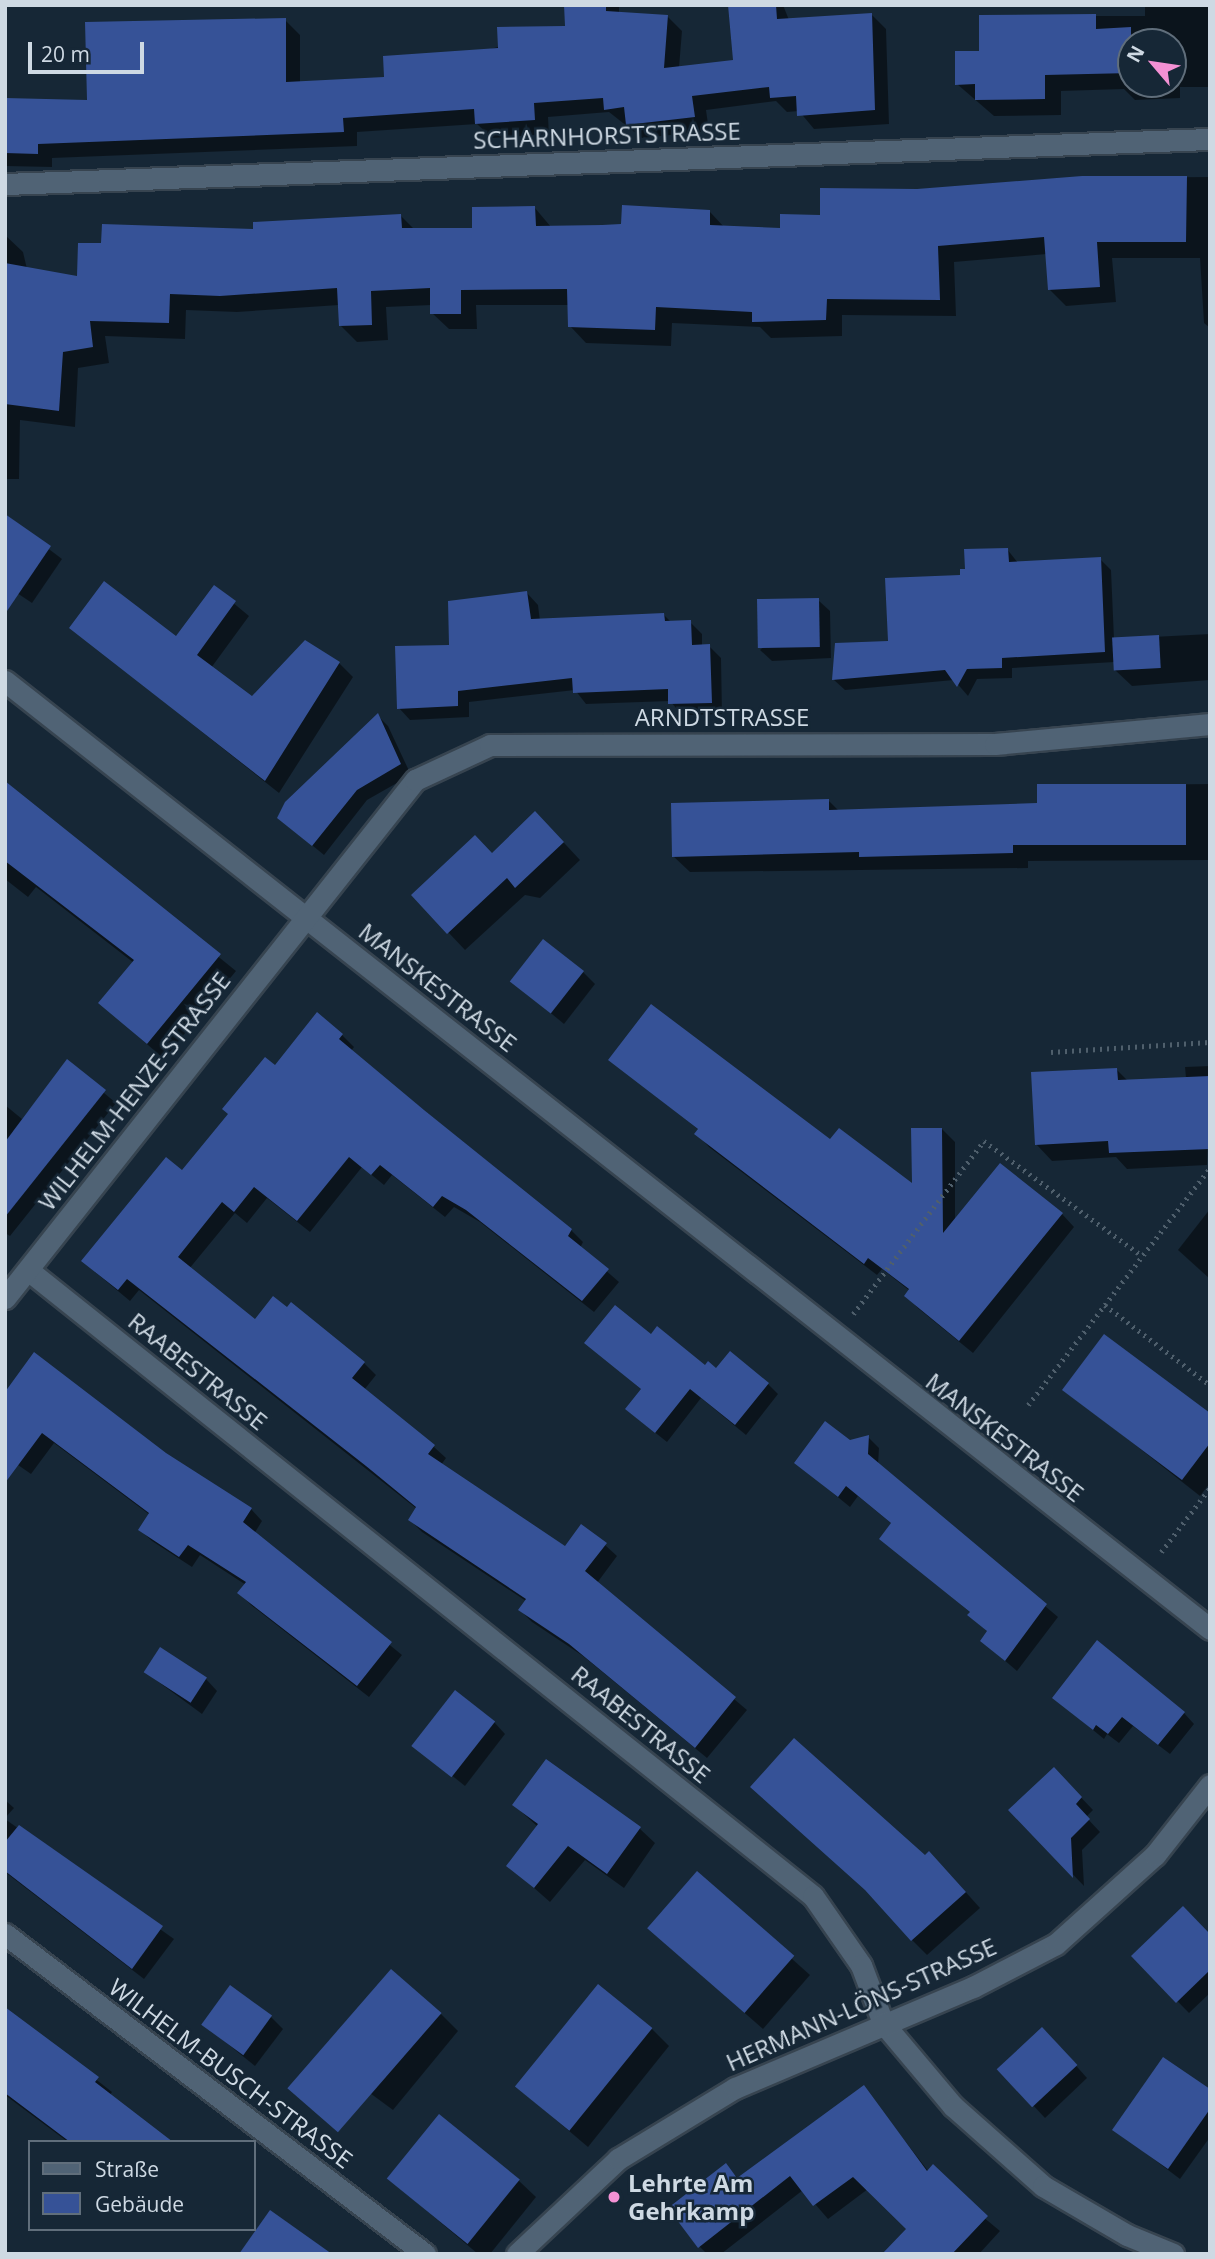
<!DOCTYPE html>
<html>
<head>
<meta charset="utf-8">
<style>
	body { margin:0 }
	#map { position:relative; width:1215px; height:2259px; overflow:hidden; background:#162736; font-family:"Open Sans",sans-serif }
	div>[style] { position:absolute }
	.shadow>* { inset:0; background:#0007 }
	.building>* { inset:0; background:#365297; transform-origin:0 0 }
	.path>* { height:4.5px; margin-top:-2.25px; transform-origin:0; background:repeating-linear-gradient(90deg,#4f5f6c 0 2px,transparent 0 7px) }
	.roads { filter:drop-shadow(2px 0 #374450) drop-shadow(-2px 0 #374450) drop-shadow(0 2px #374450) drop-shadow(0 -2px #374450) }
	.minor>* { height:21px; margin:-10.5px; padding:0 10.5px; transform-origin:10.5px; border-radius:10.5px; background:#506375 }
	.dots>* { width:19px; height:19px; translate:-50% -50%; box-sizing:border-box; border:4px solid #162736; border-radius:50% }
	span { translate:-50% -50%; white-space:nowrap; text-align:center; line-height:1.15; -webkit-text-stroke:5px #162736; paint-order:stroke }
	.street-label { font-size:24px; color:#ced9e3 }
	.poi-label { font-size:24px; color:#ced9e3; font-weight:700 }
	.left { translate:0 -50%; text-align:left }
	.frame { position:absolute; inset:0; border:7px solid #ced9e3; pointer-events:none }
	.legend { position:absolute; left:28px; top:2140px; width:228px; height:91px; box-sizing:border-box; background:#162736; border:2px solid #606e7b; margin:0; padding:9px 12px; list-style:none; font-size:21px; color:#ced9e3 }
	.legend li { display:flex; align-items:center; gap:14px; height:35px }
	.legend b { width:35px; border:2px solid #606e7b }
	.north { position:absolute; left:1117px; top:28px; width:70px; height:70px; box-sizing:border-box; background:#162736; border:2px solid #606e7b; border-radius:50%; rotate:299deg; font-size:19px; font-weight:700; line-height:28px; text-align:center; color:#ced9e3 }
	.north::after { content:''; display:block; margin:auto; width:24px; height:32px; background:#f491d4; clip-path:polygon(50% 0,100% 100%,50% 72%,0 100%) }
	.scale { position:absolute; left:28px; top:42px; width:116px; height:32px; box-sizing:border-box; border:4px solid #ced9e3; border-top:0; padding-left:9px; font-size:21px; line-height:24px; white-space:nowrap; color:#ced9e3; -webkit-text-stroke:5px #162736; paint-order:stroke }
</style>
</head>
<body>
<div id="map">
	<div class="shadow">
		<i style="clip-path:polygon(565px 5px,619px 5px,619px 14px,667px 16px,682px 31px,679px 68px,735px 61px,730px 5px,783px 5px,789px 20px,871px 14px,886px 29px,889px 124px,814px 129px,799px 111px,787px 112px,776px 101px,706px 110px,709px 131px,642px 138px,609px 112px,548px 117px,549px 134px,492px 138px,477px 124px,357px 132px,357px 146px,52px 158px,52px 167px,5px 166px,5px 100px,89px 101px,285px 20px,300px 35px,300px 83px,386px 79px,567px 27px)"></i>
		<i style="clip-path:polygon(evenodd,1145px 5px,1210px 5px,1210px 87px,1180px 87px,1180px 98px,1135px 100px,1124px 89px,1061px 91px,1061px 115px,994px 116px,957px 84px,981px 53px,980px 16px,1145px 16px,1145px 5px,1131px 42px,1173px 42px,1173px 84px,1131px 84px,1131px 42px)"></i>
		<i style="clip-path:polygon(1210px 177px,1210px 328px,1204px 323px,1200px 258px,1112px 258px,1116px 302px,1066px 306px,1050px 290px,1047px 254px,954px 262px,956px 316px,842px 315px,842px 336px,771px 338px,760px 327px,672px 323px,671px 346px,586px 343px,570px 326px,569px 305px,476px 305px,477px 329px,449px 329px,432px 313px,432px 305px,386px 307px,388px 340px,357px 342px,340px 325px,339px 305px,237px 312px,186px 310px,185px 339px,105px 336px,109px 363px,78px 368px,75px 427px,20px 420px,19px 479px,5px 479px,5px 235px,23px 252px,27px 269px,79px 278px,103px 245px,401px 216px,415px 230px,474px 230px,535px 208px,551px 227px,623px 225px,710px 212px,725px 228px,782px 230px,917px 191px,1082px 178px)"></i>
		<i style="clip-path:polygon(8px 518px,62px 559px,32px 603px,5px 585px)"></i>
		<i style="clip-path:polygon(1007px 549px,1018px 563px,1100px 559px,1111px 570px,1114px 639px,1210px 634px,1210px 680px,1132px 686px,1115px 670px,1115px 662px,1012px 668px,1012px 678px,977px 679px,968px 696px,954px 680px,845px 690px,834px 680px,890px 643px,962px 576px)"></i>
		<i style="clip-path:polygon(214px 587px,249px 616px,211px 668px,252px 698px,339px 663px,353px 677px,279px 793px,71px 628px,176px 639px)"></i>
		<i style="clip-path:polygon(527px 593px,538px 605px,540px 621px,664px 615px,671px 622px,690px 622px,702px 634px,702px 646px,709px 646px,721px 658px,722px 714px,682px 715px,670px 701px,586px 704px,575px 690px,469px 702px,469px 717px,410px 720px,399px 708px,451px 646px)"></i>
		<i style="clip-path:polygon(818px 600px,830px 611px,831px 658px,772px 661px,760px 650px)"></i>
		<i style="clip-path:polygon(378px 716px,388px 726px,411px 775px,367px 800px,324px 855px,279px 818px)"></i>
		<i style="clip-path:polygon(5px 784px,236px 971px,164px 1059px,100px 1003px,134px 963px,36px 887px,28px 897px,5px 879px)"></i>
		<i style="clip-path:polygon(1210px 784px,1210px 860px,1028px 861px,1028px 868px,690px 872px,673px 856px,828px 800px,839px 811px,1039px 805px,1039px 786px)"></i>
		<i style="clip-path:polygon(553px 831px,580px 860px,540px 898px,525px 895px,465px 950px,413px 895px,493px 855px)"></i>
		<i style="clip-path:polygon(583px 972px,595px 984px,564px 1024px,512px 981px)"></i>
		<i style="clip-path:polygon(342px 1035px,354px 1047px,351px 1051px,571px 1230px,583px 1242px,580px 1248px,619px 1282px,594px 1312px,480px 1222px,454px 1207px,445px 1217px,392px 1175px,384px 1185px,362px 1167px,310px 1232px,267px 1198px,247px 1223px,235px 1213px,189px 1269px,255px 1321px,364px 1363px,376px 1375px,364px 1390px,434px 1447px,446px 1458px,441px 1465px,566px 1548px,605px 1545px,617px 1556px,597px 1583px,747px 1710px,707px 1758px,583px 1656px,532px 1622px,520px 1610px,526px 1601px,422px 1532px,410px 1520px,417px 1509px,139px 1290px,130px 1301px,95px 1272px,275px 1068px)"></i>
		<i style="clip-path:polygon(610px 1060px,831px 1142px,914px 1186px,942px 1129px,955px 1142px,955px 1221px,1062px 1214px,1074px 1227px,973px 1353px,919px 1309px,906px 1296px,910px 1291px,882px 1269px,877px 1275px,709px 1147px,697px 1134px,699px 1130px)"></i>
		<i style="clip-path:polygon(67px 1062px,116px 1103px,10px 1236px,5px 1233px,5px 1105px,22px 1119px)"></i>
		<i style="clip-path:polygon(1210px 1066px,1207px 1165px,1127px 1169px,1116px 1157px,1052px 1161px,1036px 1144px,1117px 1070px,1128px 1081px,1186px 1078px,1185px 1067px)"></i>
		<i style="clip-path:polygon(1210px 1209px,1210px 1279px,1178px 1250px)"></i>
		<i style="clip-path:polygon(652px 1337px,705px 1368px,768px 1384px,778px 1394px,746px 1435px,701px 1398px,667px 1442px,638px 1419px,642px 1390px,587px 1343px)"></i>
		<i style="clip-path:polygon(1064px 1389px,1210px 1415px,1210px 1483px,1200px 1496px)"></i>
		<i style="clip-path:polygon(5px 1395px,165px 1454px,251px 1509px,262px 1521px,254px 1534px,402px 1655px,369px 1697px,251px 1605px,239px 1593px,246px 1585px,200px 1555px,192px 1567px,152px 1541px,140px 1530px,150px 1515px,54px 1443px,31px 1474px,5px 1456px)"></i>
		<i style="clip-path:polygon(868px 1437px,879px 1448px,878px 1465px,1058px 1617px,1017px 1671px,982px 1641px,988px 1632px,971px 1613px,882px 1539px,892px 1524px,858px 1496px,850px 1507px,796px 1463px)"></i>
		<i style="clip-path:polygon(145px 1672px,206px 1679px,217px 1691px,202px 1714px)"></i>
		<i style="clip-path:polygon(1054px 1698px,1184px 1713px,1194px 1724px,1170px 1754px,1133px 1726px,1119px 1743px,1107px 1734px,1104px 1739px)"></i>
		<i style="clip-path:polygon(494px 1722px,505px 1734px,465px 1786px,415px 1746px)"></i>
		<i style="clip-path:polygon(1054px 1769px,1093px 1810px,1086px 1817px,1100px 1832px,1082px 1850px,1084px 1886px,1011px 1810px)"></i>
		<i style="clip-path:polygon(5px 1800px,14px 1808px,5px 1818px)"></i>
		<i style="clip-path:polygon(514px 1805px,639px 1828px,655px 1843px,624px 1888px,585px 1860px,550px 1902px,508px 1865px,538px 1827px)"></i>
		<i style="clip-path:polygon(5px 1819px,174px 1939px,144px 1979px,5px 1872px)"></i>
		<i style="clip-path:polygon(925px 1858px,945px 1869px,980px 1908px,927px 1955px,912px 1940px)"></i>
		<i style="clip-path:polygon(697px 1874px,810px 1975px,763px 2029px,667px 1945px)"></i>
		<i style="clip-path:polygon(1210px 1936px,1210px 1993px,1189px 2013px,1133px 1956px)"></i>
		<i style="clip-path:polygon(5px 2008px,112px 2092px,75px 2142px,68px 2142px,5px 2095px)"></i>
		<i style="clip-path:polygon(441px 2014px,458px 2031px,393px 2110px,340px 2071px)"></i>
		<i style="clip-path:polygon(271px 2017px,283px 2029px,255px 2066px,203px 2024px)"></i>
		<i style="clip-path:polygon(652px 2029px,669px 2046px,588px 2147px,517px 2087px)"></i>
		<i style="clip-path:polygon(1054px 2041px,1087px 2078px,1045px 2118px,999px 2069px)"></i>
		<i style="clip-path:polygon(864px 2088px,929px 2172px,1000px 2231px,979px 2254px,885px 2254px,909px 2229px,868px 2189px,828px 2219px,803px 2190px,721px 2254px,707px 2254px,699px 2246px,726px 2166px,739px 2179px)"></i>
		<i style="clip-path:polygon(1210px 2091px,1210px 2137px,1180px 2179px,1115px 2130px)"></i>
		<i style="clip-path:polygon(389px 2179px,518px 2180px,536px 2197px,490px 2254px,478px 2254px)"></i>
	</div>
	<div class="building">
		<i style="clip-path:polygon(564px 5px,606px 5px,606px 11px,668px 15px,664px 68px,733px 60px,728px 5px,776px 5px,777px 19px,872px 13px,875px 110px,797px 116px,796px 96px,770px 98px,769px 87px,692px 96px,695px 117px,626px 125px,624px 107px,604px 110px,603px 98px,534px 103px,535px 120px,475px 124px,474px 109px,343px 118px,344px 132px,38px 144px,38px 154px,5px 153px,5px 98px,87px 100px,85px 22px,286px 18px,286px 82px,384px 77px,383px 56px,498px 48px,497px 27px,565px 26px)"></i>
		<i style="clip-path:polygon(1096px 14px,1096px 29px,1131px 27px,1131px 73px,1045px 75px,1045px 99px,975px 100px,975px 84px,955px 85px,955px 51px,979px 51px,979px 15px)"></i>
		<i style="clip-path:polygon(1082px 176px,1187px 176px,1186px 242px,1097px 242px,1100px 287px,1048px 290px,1044px 237px,938px 246px,940px 300px,827px 299px,826px 320px,752px 322px,752px 312px,656px 307px,655px 330px,568px 327px,567px 289px,461px 290px,461px 314px,430px 314px,430px 288px,371px 291px,372px 325px,339px 326px,337px 288px,220px 296px,170px 294px,169px 323px,90px 321px,93px 347px,63px 352px,59px 411px,5px 404px,5px 263px,77px 276px,78px 243px,101px 243px,102px 224px,253px 229px,253px 222px,401px 214px,402px 228px,472px 228px,472px 207px,535px 206px,536px 226px,602px 225px,621px 224px,622px 205px,710px 210px,710px 225px,780px 228px,780px 214px,820px 215px,820px 188px,917px 189px)"></i>
		<i style="clip-path:polygon(5px 514px,51px 546px,5px 614px)"></i>
		<i style="clip-path:polygon(1008px 548px,1009px 562px,1101px 557px,1105px 652px,1002px 658px,1002px 668px,967px 669px,957px 687px,945px 670px,832px 680px,835px 643px,888px 641px,885px 578px,960px 575px,960px 569px,965px 569px,964px 549px)"></i>
		<i style="clip-path:polygon(104px 581px,176px 636px,214px 585px,236px 601px,197px 655px,252px 696px,305px 640px,340px 662px,265px 781px,69px 628px)"></i>
		<i style="clip-path:polygon(527px 591px,531px 619px,664px 613px,665px 621px,691px 620px,692px 645px,710px 644px,712px 703px,668px 704px,668px 689px,573px 693px,572px 678px,458px 691px,458px 706px,397px 709px,395px 646px,449px 645px,448px 601px)"></i>
		<i style="left:819px;top:598px;width:49px;height:62px;rotate:89deg"></i>
		<i style="left:1159px;top:635px;width:33px;height:47px;rotate:87deg"></i>
		<i style="clip-path:polygon(378px 713px,401px 764px,357px 790px,312px 846px,277px 818px,285px 802px)"></i>
		<i style="clip-path:polygon(5px 781px,221px 954px,147px 1044px,98px 1003px,134px 960px,5px 861px)"></i>
		<i style="clip-path:polygon(1037px 784px,1186px 784px,1186px 845px,1013px 845px,1013px 853px,859px 857px,859px 852px,672px 857px,671px 803px,829px 799px,829px 810px,1037px 803px)"></i>
		<i style="clip-path:polygon(535px 811px,564px 842px,515px 888px,507px 878px,447px 934px,411px 895px,475px 835px,492px 853px)"></i>
		<i style="left:543px;top:939px;width:52px;height:54px;rotate:38deg"></i>
		<i style="clip-path:polygon(651px 1004px,830px 1139px,839px 1128px,912px 1183px,911px 1128px,942px 1128px,943px 1233px,1000px 1163px,1063px 1213px,959px 1341px,904px 1296px,909px 1289px,868px 1258px,864px 1264px,694px 1134px,698px 1129px,608px 1060px)"></i>
		<i style="clip-path:polygon(317px 1012px,343px 1034px,339px 1039px,424px 1110px,572px 1229px,568px 1236px,609px 1269px,582px 1301px,466px 1210px,442px 1196px,433px 1207px,380px 1165px,371px 1175px,349px 1157px,297px 1221px,254px 1187px,234px 1212px,222px 1202px,178px 1257px,255px 1319px,273px 1296px,287px 1307px,291px 1302px,365px 1362px,352px 1378px,435px 1445px,428px 1454px,565px 1546px,581px 1524px,607px 1543px,585px 1571px,736px 1697px,695px 1748px,569px 1644px,518px 1610px,526px 1599px,408px 1520px,416px 1507px,366px 1466px,127px 1279px,118px 1290px,81px 1261px,166px 1157px,182px 1170px,228px 1114px,222px 1109px,265px 1057px,275px 1065px)"></i>
		<i style="clip-path:polygon(67px 1059px,106px 1090px,5px 1217px,5px 1142px)"></i>
		<i style="clip-path:polygon(1117px 1068px,1118px 1080px,1210px 1076px,1210px 1149px,1109px 1153px,1108px 1141px,1035px 1145px,1031px 1072px)"></i>
		<i style="clip-path:polygon(615px 1305px,651px 1334px,657px 1326px,705px 1365px,708px 1361px,716px 1368px,730px 1351px,769px 1383px,735px 1425px,690px 1389px,655px 1433px,625px 1409px,641px 1389px,584px 1343px)"></i>
		<i style="clip-path:polygon(1104px 1334px,1210px 1413px,1210px 1443px,1182px 1480px,1062px 1390px)"></i>
		<i style="clip-path:polygon(34px 1352px,166px 1453px,252px 1508px,243px 1522px,392px 1642px,357px 1686px,237px 1593px,246px 1582px,188px 1545px,179px 1557px,138px 1530px,149px 1513px,42px 1433px,5px 1483px,5px 1392px)"></i>
		<i style="clip-path:polygon(825px 1421px,850px 1440px,869px 1435px,868px 1454px,1047px 1604px,1005px 1661px,980px 1641px,987px 1631px,967px 1615px,970px 1612px,879px 1539px,891px 1523px,846px 1486px,838px 1497px,794px 1463px)"></i>
		<i style="clip-path:polygon(1097px 1640px,1185px 1712px,1158px 1745px,1122px 1717px,1108px 1734px,1096px 1725px,1093px 1730px,1052px 1698px)"></i>
		<i style="left:160px;top:1647px;width:56px;height:30px;rotate:33deg"></i>
		<i style="left:455px;top:1690px;width:51px;height:71px;rotate:38deg"></i>
		<i style="clip-path:polygon(794px 1738px,925px 1855px,929px 1851px,966px 1892px,911px 1941px,865px 1890px,750px 1787px)"></i>
		<i style="clip-path:polygon(546px 1759px,641px 1827px,607px 1874px,568px 1846px,534px 1888px,506px 1866px,538px 1824px,512px 1805px)"></i>
		<i style="clip-path:polygon(1054px 1767px,1082px 1797px,1076px 1804px,1090px 1819px,1071px 1838px,1073px 1878px,1008px 1810px)"></i>
		<i style="clip-path:polygon(19px 1825px,163px 1926px,132px 1969px,5px 1871px,5px 1842px)"></i>
		<i style="left:697px;top:1871px;width:129px;height:76px;rotate:41deg"></i>
		<i style="clip-path:polygon(1183px 1906px,1210px 1934px,1210px 1970px,1176px 2003px,1131px 1956px)"></i>
		<i style="left:391px;top:1969px;width:67px;height:158px;rotate:41deg"></i>
		<i style="left:598px;top:1984px;width:70px;height:132px;rotate:39deg"></i>
		<i style="left:230px;top:1985px;width:52px;height:49px;rotate:36deg"></i>
		<i style="clip-path:polygon(5px 2007px,99px 2077px,95px 2082px,173px 2142px,70px 2142px,5px 2093px)"></i>
		<i style="left:1042px;top:2027px;width:52px;height:62px;rotate:47deg"></i>
		<i style="clip-path:polygon(1163px 2057px,1210px 2089px,1210px 2109px,1168px 2169px,1112px 2130px)"></i>
		<i style="clip-path:polygon(864px 2085px,927px 2171px,933px 2164px,988px 2216px,952px 2254px,882px 2254px,906px 2229px,853px 2177px,813px 2206px,790px 2176px,698px 2248px,668px 2208px,726px 2163px,737px 2178px)"></i>
		<i style="left:439px;top:2114px;width:104px;height:83px;rotate:39deg"></i>
		<i style="clip-path:polygon(270px 2210px,332px 2254px,239px 2254px)"></i>
	</div>
	<div class="path">
		<i style="left:1051px;top:1052px;width:159px;rotate:-3.6deg"></i>
		<i style="left:1105px;top:1305px;width:132px;rotate:37.3deg"></i>
		<i style="left:853px;top:1314px;width:217px;rotate:-52.9deg"></i>
		<i style="left:984px;top:1141px;width:195px;rotate:36deg"></i>
		<i style="left:1028px;top:1405px;width:299px;rotate:-52.5deg"></i>
		<i style="left:1161px;top:1552px;width:81px;rotate:-52.6deg"></i>
	</div>
	<div class="roads">
		<div class="minor">
			<i style="left:5px;top:184px;width:1206px;rotate:-2.14deg"></i>
			<i style="left:5px;top:681px;width:1533px;rotate:38.19deg"></i>
			<i style="left:28px;top:1270px;width:1004px;rotate:38.57deg"></i>
			<i style="left:813px;top:1896px;width:84px;rotate:55.2deg"></i>
			<i style="left:861px;top:1965px;width:62px;rotate:69.2deg"></i>
			<i style="left:883px;top:2023px;width:109px;rotate:49.9deg"></i>
			<i style="left:953px;top:2106px;width:120px;rotate:41.6deg"></i>
			<i style="left:1043px;top:2186px;width:97px;rotate:30.3deg"></i>
			<i style="left:1127px;top:2235px;width:50px;rotate:22.4deg"></i>
			<i style="left:5px;top:1298px;width:661px;rotate:-51.64deg"></i>
			<i style="left:415px;top:780px;width:83px;rotate:-25deg"></i>
			<i style="left:490px;top:745px;width:505px;rotate:-0.11deg"></i>
			<i style="left:995px;top:744px;width:216px;rotate:-5.3deg"></i>
			<i style="left:5px;top:1934px;width:528px;rotate:37.3deg"></i>
			<i style="left:517px;top:2254px;width:139px;rotate:-43.2deg"></i>
			<i style="left:618px;top:2159px;width:137px;rotate:-31.3deg"></i>
			<i style="left:735px;top:2088px;width:259px;rotate:-23deg"></i>
			<i style="left:973px;top:1987px;width:93px;rotate:-27.4deg"></i>
			<i style="left:1056px;top:1944px;width:133px;rotate:-42deg"></i>
			<i style="left:1155px;top:1855px;width:89px;rotate:-51.8deg"></i>
		</div>
	</div>
	<div class="dots">
		<i style="left:614px;top:2197px;background:#f491d4"></i>
	</div>
	<div class="street-label">
		<span style="left:607px;top:135px;rotate:-2deg">SCHARNHORSTSTRASSE</span>
		<span style="left:722px;top:717px">ARNDTSTRASSE</span>
		<span style="left:438px;top:987px;rotate:38deg">MANSKESTRASSE</span>
		<span style="left:134px;top:1091px;rotate:-52deg">WILHELM-HENZE-STRASSE</span>
		<span style="left:198px;top:1371px;rotate:39deg">RAABESTRASSE</span>
		<span style="left:1005px;top:1437px;rotate:38deg">MANSKESTRASSE</span>
		<span style="left:641px;top:1724px;rotate:39deg">RAABESTRASSE</span>
		<span style="left:861px;top:2004px;rotate:-24deg">HERMANN-LÖNS-STRASSE</span>
		<span style="left:231px;top:2073px;rotate:37deg">WILHELM-BUSCH-STRASSE</span>
	</div>
	<div class="poi-label">
		<span class="left" style="left:628px;top:2197px">Lehrte Am<br>Gehrkamp</span>
	</div>
	<div class="frame"></div>
	<ul class="legend">
	<li><b style="height:9px;background:#506375"></b>Straße</li>
	<li><b style="height:19px;background:#365297"></b>Gebäude</li>
	</ul>
	<div class="north">N</div>
	<div class="scale">20 m</div>
</div>
</body>
</html>
